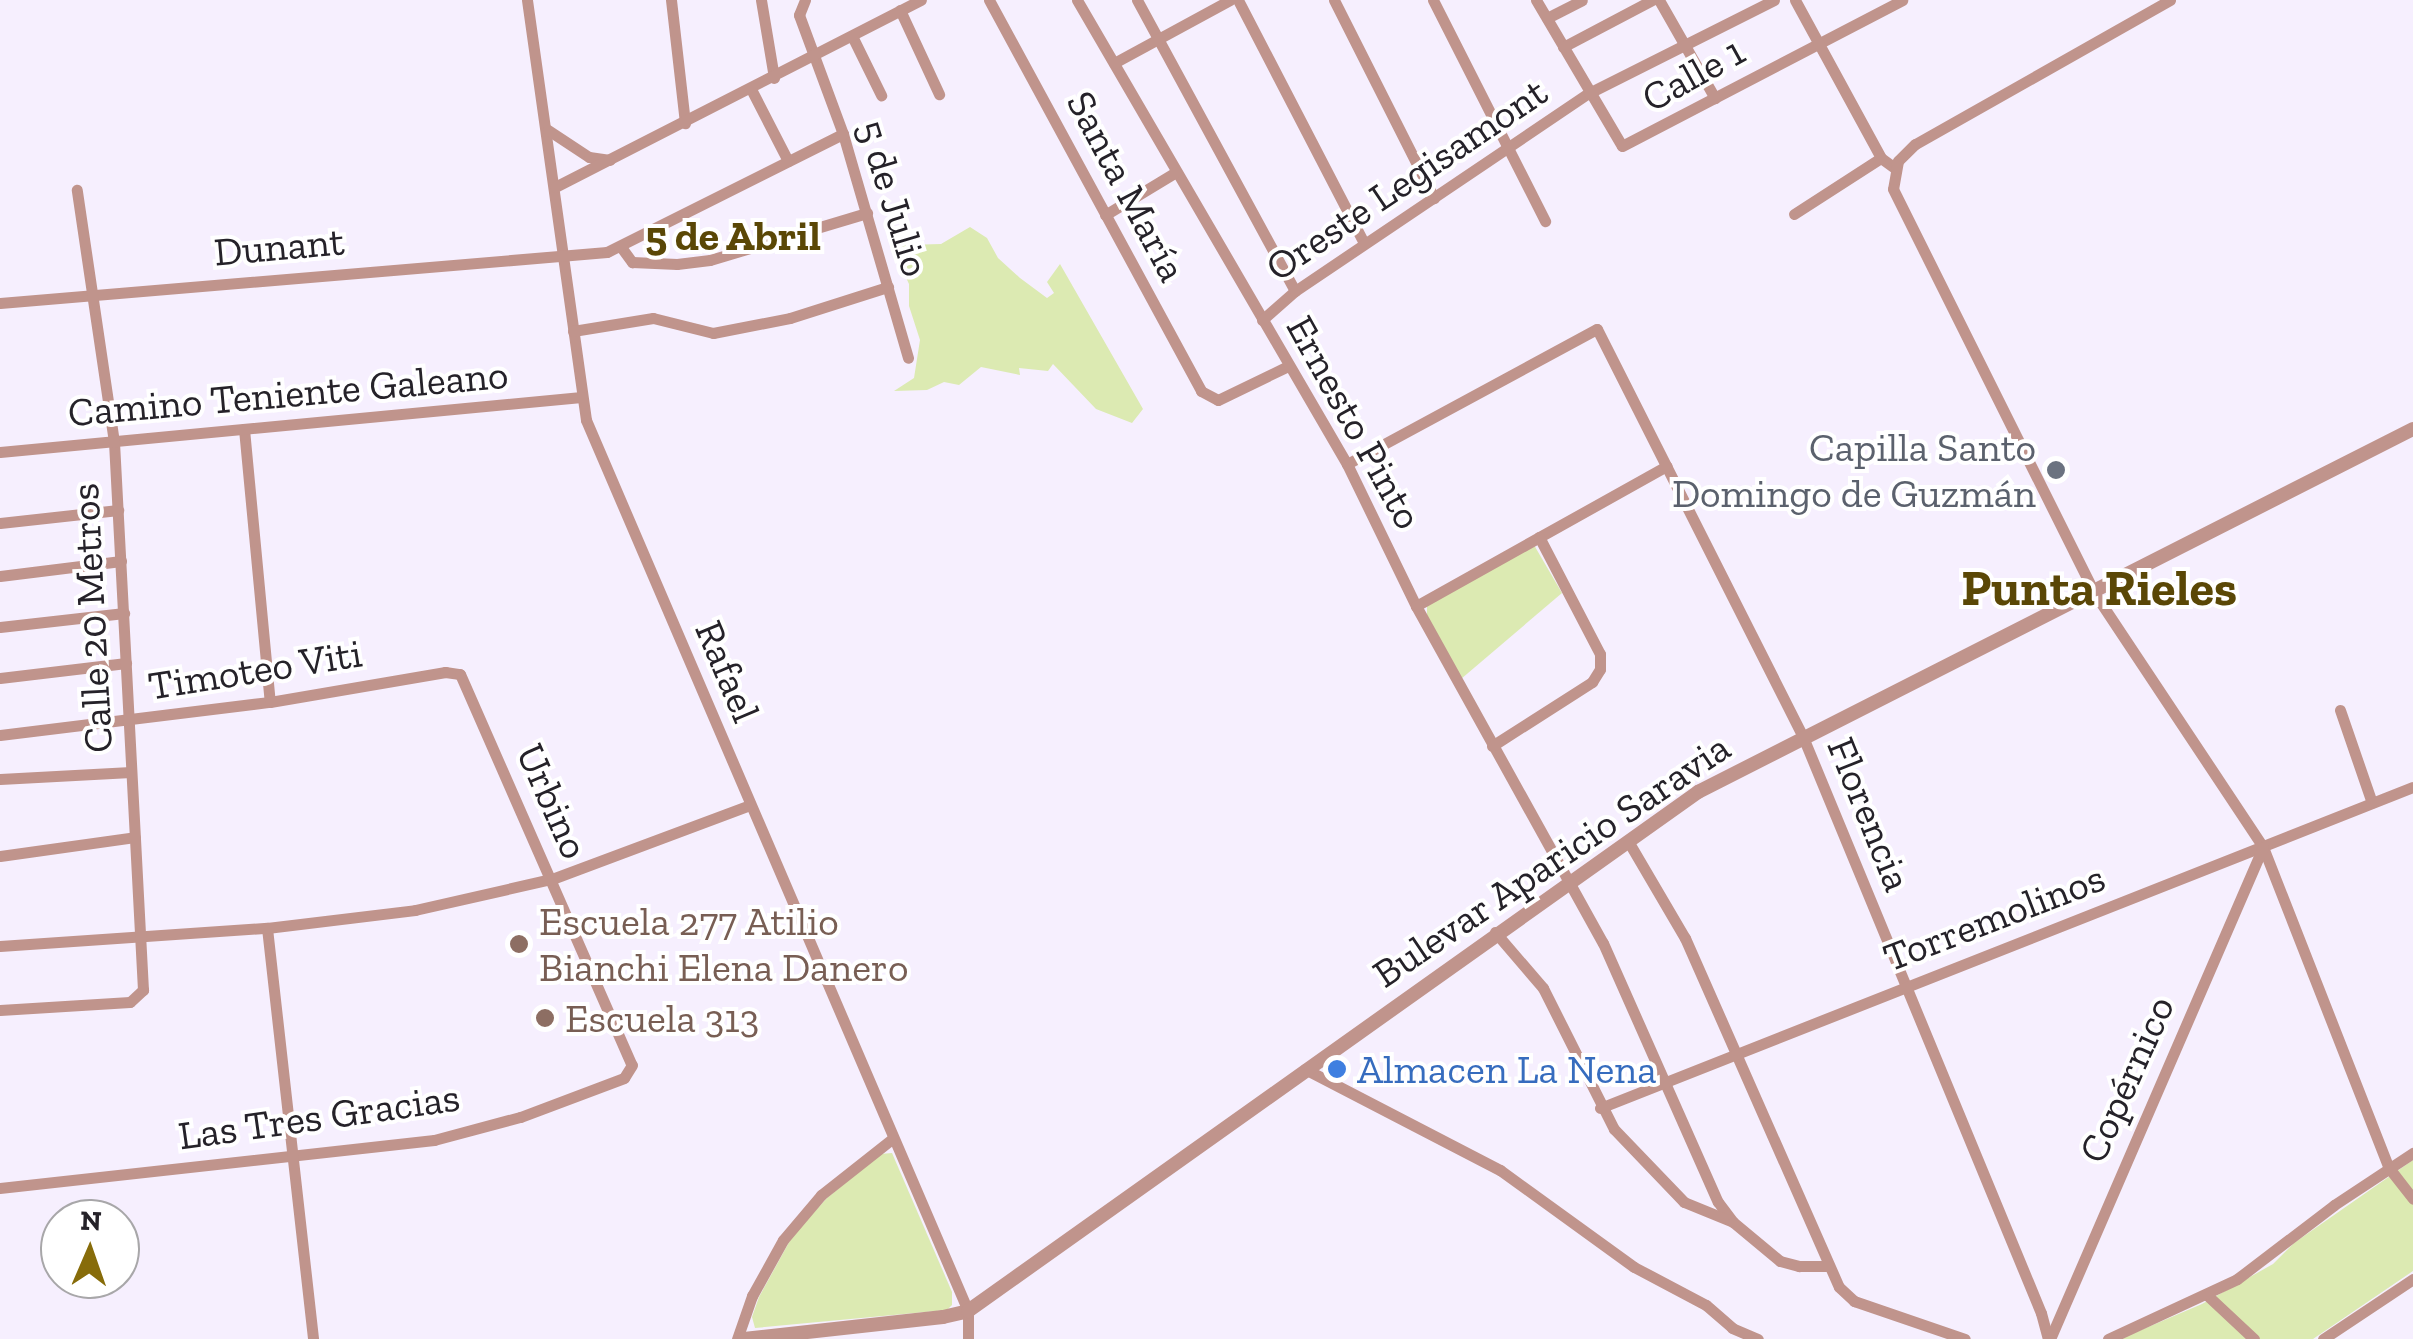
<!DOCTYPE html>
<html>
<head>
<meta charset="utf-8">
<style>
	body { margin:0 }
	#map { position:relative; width:2413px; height:1339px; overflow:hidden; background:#f6effe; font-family:"Zilla Slab",serif }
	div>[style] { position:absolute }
	.green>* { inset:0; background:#dceab2 }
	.minor>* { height:11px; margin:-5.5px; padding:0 5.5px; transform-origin:5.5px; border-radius:5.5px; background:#c0948c }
	.tertiary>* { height:14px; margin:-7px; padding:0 7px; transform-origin:7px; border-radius:7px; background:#c0948c }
	.dots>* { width:28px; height:28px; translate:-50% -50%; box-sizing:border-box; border:5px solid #fff; border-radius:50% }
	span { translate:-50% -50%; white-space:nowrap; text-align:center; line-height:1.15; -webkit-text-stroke:8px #fff; paint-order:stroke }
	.street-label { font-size:40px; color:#252229 }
	.worship-label { font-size:40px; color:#5b616d }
	.right { translate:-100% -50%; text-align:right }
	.education-label { font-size:40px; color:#785e54 }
	.left { translate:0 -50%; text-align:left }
	.shop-label { font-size:40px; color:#366cbe }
	.neighbourhood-label { font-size:42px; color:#5a4706; font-weight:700 }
	.district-label { font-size:50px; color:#5a4706; font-weight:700 }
	.north { position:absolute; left:40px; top:1199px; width:100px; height:100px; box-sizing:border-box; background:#fff; border:2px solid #a8a7a9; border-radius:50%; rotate:2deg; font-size:28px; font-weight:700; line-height:40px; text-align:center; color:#252229 }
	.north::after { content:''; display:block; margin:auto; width:35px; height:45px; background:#876c0a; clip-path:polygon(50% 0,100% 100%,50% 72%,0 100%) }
</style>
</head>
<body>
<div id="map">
	<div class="green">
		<i style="clip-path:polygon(970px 227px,987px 238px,998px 258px,1020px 278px,1047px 298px,1054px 293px,1047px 282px,1060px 264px,1143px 409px,1132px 423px,1096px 409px,1053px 364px,1048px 371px,1019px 368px,1020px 375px,981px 367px,959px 385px,944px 382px,927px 390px,894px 391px,914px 378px,920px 340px,909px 306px,909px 284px,895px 254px,904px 245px,941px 244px)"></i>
		<i style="clip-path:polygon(1534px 545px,1562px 593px,1461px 679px,1427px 615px,1427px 605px)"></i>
		<i style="clip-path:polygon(892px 1153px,952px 1292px,952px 1305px,947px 1310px,755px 1328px,752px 1317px,759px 1297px,793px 1235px,827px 1198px,880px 1154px)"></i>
		<i style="clip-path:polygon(2413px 1160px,2413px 1271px,2313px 1339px,2120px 1339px,2202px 1304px,2273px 1264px,2294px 1243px)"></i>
	</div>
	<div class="minor">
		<i style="left:527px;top:0;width:424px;rotate:82deg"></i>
		<i style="left:586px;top:420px;width:969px;rotate:66.79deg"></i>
		<i style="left:968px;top:1311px;width:28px;rotate:90deg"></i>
		<i style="left:671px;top:0;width:124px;rotate:83.5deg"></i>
		<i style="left:761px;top:0;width:79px;rotate:80.5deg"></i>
		<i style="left:805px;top:0;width:16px;rotate:112deg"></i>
		<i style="left:799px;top:15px;width:127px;rotate:69.7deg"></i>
		<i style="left:843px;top:134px;width:233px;rotate:73.8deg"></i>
		<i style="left:989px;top:0;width:445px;rotate:61.5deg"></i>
		<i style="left:1201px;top:391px;width:19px;rotate:28deg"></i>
		<i style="left:1218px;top:400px;width:78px;rotate:-25.9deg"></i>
		<i style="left:1077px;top:0;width:537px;rotate:59.81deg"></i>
		<i style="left:1347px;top:464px;width:158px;rotate:64.1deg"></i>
		<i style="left:1416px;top:606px;width:385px;rotate:61deg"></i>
		<i style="left:1603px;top:943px;width:283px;rotate:66.1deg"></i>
		<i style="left:1718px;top:1202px;width:25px;rotate:53deg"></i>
		<i style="left:1137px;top:0;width:331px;rotate:61.5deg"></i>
		<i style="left:1238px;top:0;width:274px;rotate:62.6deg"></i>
		<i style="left:1334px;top:0;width:222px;rotate:63.2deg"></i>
		<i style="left:1433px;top:0;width:248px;rotate:63.1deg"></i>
		<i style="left:1536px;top:0;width:169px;rotate:59.5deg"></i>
		<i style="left:1622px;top:146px;width:316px;rotate:-27.5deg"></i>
		<i style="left:1659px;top:0;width:113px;rotate:60.3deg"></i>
		<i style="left:1795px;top:0;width:180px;rotate:61.4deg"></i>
		<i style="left:1881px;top:158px;width:17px;rotate:36deg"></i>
		<i style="left:2170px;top:0;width:293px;rotate:150.5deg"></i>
		<i style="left:1915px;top:144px;width:24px;rotate:135deg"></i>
		<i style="left:1898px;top:161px;width:28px;rotate:100deg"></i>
		<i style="left:1893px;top:189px;width:449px;rotate:63.5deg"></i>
		<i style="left:2093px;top:591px;width:307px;rotate:56.4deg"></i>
		<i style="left:2263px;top:847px;width:345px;rotate:68.6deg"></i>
		<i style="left:2389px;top:1168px;width:39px;rotate:52deg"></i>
		<i style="left:900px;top:10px;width:93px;rotate:65.1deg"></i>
		<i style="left:1547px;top:18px;width:39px;rotate:-27deg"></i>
		<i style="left:853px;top:38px;width:64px;rotate:63.8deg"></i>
		<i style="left:1563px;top:47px;width:101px;rotate:-27.8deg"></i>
		<i style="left:1114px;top:63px;width:132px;rotate:-28.5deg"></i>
		<i style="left:751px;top:89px;width:81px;rotate:62.8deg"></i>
		<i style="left:548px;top:130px;width:49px;rotate:33.4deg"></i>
		<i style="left:589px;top:157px;width:21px;rotate:8deg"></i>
		<i style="left:555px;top:187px;width:411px;rotate:-27.1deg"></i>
		<i style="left:1794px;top:214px;width:103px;rotate:-32.8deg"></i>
		<i style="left:1105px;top:215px;width:83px;rotate:-31.2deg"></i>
		<i style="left:621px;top:247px;width:19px;rotate:54deg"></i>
		<i style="left:632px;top:262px;width:45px;rotate:2.5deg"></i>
		<i style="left:677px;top:264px;width:33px;rotate:-7deg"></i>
		<i style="left:710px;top:260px;width:164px;rotate:-16.7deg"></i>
		<i style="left:0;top:303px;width:609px;rotate:-4.8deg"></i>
		<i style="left:607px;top:252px;width:264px;rotate:-26.6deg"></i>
		<i style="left:1262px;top:320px;width:44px;rotate:-41.3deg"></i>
		<i style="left:1295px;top:291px;width:354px;rotate:-34deg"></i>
		<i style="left:1589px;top:93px;width:207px;rotate:-26.7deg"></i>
		<i style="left:573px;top:331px;width:81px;rotate:-9.2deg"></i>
		<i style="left:653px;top:318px;width:62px;rotate:14deg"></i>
		<i style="left:713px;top:333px;width:78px;rotate:-11deg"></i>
		<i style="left:790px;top:318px;width:103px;rotate:-17.6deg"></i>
		<i style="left:244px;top:429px;width:274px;rotate:84.6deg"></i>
		<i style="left:0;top:452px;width:584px;rotate:-5.41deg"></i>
		<i style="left:1347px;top:464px;width:284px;rotate:-28.4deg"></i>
		<i style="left:1597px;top:329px;width:457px;rotate:63.2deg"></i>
		<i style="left:1803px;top:737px;width:623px;rotate:67.55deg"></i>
		<i style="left:2041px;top:1313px;width:27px;rotate:75deg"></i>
		<i style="left:0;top:523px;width:119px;rotate:-6.3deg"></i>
		<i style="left:0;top:576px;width:122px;rotate:-7.1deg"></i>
		<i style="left:1416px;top:606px;width:287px;rotate:-29.2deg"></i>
		<i style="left:0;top:627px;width:125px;rotate:-6.4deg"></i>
		<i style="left:0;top:678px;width:127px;rotate:-6.8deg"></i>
		<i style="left:2340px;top:710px;width:98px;rotate:71deg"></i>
		<i style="left:0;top:735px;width:272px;rotate:-7deg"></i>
		<i style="left:270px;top:702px;width:178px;rotate:-9.7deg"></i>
		<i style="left:445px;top:672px;width:15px;rotate:8deg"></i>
		<i style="left:460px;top:674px;width:427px;rotate:66.3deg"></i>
		<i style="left:632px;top:1065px;width:15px;rotate:122deg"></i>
		<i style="left:624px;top:1078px;width:111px;rotate:159.4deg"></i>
		<i style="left:520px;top:1117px;width:89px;rotate:165deg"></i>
		<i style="left:434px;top:1140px;width:437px;rotate:173.7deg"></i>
		<i style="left:1492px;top:746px;width:119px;rotate:-32.6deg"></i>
		<i style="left:1592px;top:682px;width:15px;rotate:-58deg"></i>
		<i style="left:1600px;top:669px;width:15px;rotate:-90deg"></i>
		<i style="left:1600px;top:654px;width:132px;rotate:-117.5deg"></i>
		<i style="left:0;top:779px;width:131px;rotate:-3.1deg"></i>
		<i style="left:1628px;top:841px;width:113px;rotate:59.6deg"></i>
		<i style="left:1685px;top:938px;width:381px;rotate:66.2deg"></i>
		<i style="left:1839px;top:1287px;width:21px;rotate:43deg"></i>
		<i style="left:1854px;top:1301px;width:117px;rotate:18.9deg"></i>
		<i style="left:0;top:856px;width:136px;rotate:-8deg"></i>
		<i style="left:267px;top:928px;width:414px;rotate:83.6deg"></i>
		<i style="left:1495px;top:932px;width:74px;rotate:49.4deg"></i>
		<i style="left:1543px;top:988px;width:158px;rotate:63.3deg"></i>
		<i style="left:1614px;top:1129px;width:101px;rotate:46.2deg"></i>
		<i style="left:1684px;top:1202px;width:53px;rotate:22.2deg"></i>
		<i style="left:1733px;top:1222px;width:61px;rotate:39.7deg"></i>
		<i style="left:1780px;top:1261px;width:20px;rotate:15deg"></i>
		<i style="left:1799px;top:1266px;width:29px"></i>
		<i style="left:0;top:946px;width:268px;rotate:-3.9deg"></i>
		<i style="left:267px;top:928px;width:149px;rotate:-6.9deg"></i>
		<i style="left:415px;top:910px;width:140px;rotate:-12.8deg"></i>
		<i style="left:552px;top:879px;width:211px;rotate:-20.5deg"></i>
		<i style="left:0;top:1010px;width:130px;rotate:-3.5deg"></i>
		<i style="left:130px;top:1002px;width:18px;rotate:-43deg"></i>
		<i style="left:143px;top:990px;width:549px;rotate:-93.03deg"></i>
		<i style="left:114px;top:442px;width:255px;rotate:-98.4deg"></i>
		<i style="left:1305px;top:1069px;width:220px;rotate:27.4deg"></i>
		<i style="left:1500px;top:1170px;width:165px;rotate:35.9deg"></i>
		<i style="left:1634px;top:1267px;width:81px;rotate:27.8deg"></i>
		<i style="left:1706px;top:1305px;width:35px;rotate:41deg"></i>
		<i style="left:1732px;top:1328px;width:28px;rotate:23deg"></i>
		<i style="left:1600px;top:1108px;width:874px;rotate:-21.55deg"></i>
		<i style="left:2208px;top:1296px;width:63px;rotate:43.1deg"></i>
		<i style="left:737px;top:1339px;width:46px;rotate:-70.8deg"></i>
		<i style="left:752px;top:1296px;width:64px;rotate:-61deg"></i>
		<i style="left:783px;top:1240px;width:59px;rotate:-49.8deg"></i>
		<i style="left:821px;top:1195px;width:90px;rotate:-38.3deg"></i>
		<i style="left:2050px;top:1339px;width:536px;rotate:-66.59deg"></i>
		<i style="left:2108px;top:1339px;width:142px;rotate:-24.9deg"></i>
		<i style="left:2237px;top:1279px;width:122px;rotate:-37.3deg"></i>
		<i style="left:2334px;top:1205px;width:95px;rotate:-33.4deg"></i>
		<i style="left:2323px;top:1339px;width:108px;rotate:-33.7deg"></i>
	</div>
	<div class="tertiary">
		<i style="left:744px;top:1339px;width:200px;rotate:-6.3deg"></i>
		<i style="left:943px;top:1317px;width:26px;rotate:-13deg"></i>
		<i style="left:968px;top:1311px;width:896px;rotate:-35.41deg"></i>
		<i style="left:1698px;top:792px;width:802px;rotate:-26.92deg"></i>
	</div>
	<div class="dots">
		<i style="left:2056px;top:470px;background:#6b7280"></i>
		<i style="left:519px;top:944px;background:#8d6e63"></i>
		<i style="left:545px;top:1018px;background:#8d6e63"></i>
		<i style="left:1337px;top:1069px;background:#3f7fe0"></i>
	</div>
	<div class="street-label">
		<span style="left:1693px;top:74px;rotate:-29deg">Calle 1</span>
		<span style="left:1406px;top:179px;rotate:-34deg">Oreste Legisamont</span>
		<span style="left:1127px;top:186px;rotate:62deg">Santa María</span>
		<span style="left:894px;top:198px;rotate:73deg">5 de Julio</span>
		<span style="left:279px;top:246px;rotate:-5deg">Dunant</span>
		<span style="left:288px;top:393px;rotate:-5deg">Camino Teniente Galeano</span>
		<span style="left:1355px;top:422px;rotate:61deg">Ernesto Pinto</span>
		<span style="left:91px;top:618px;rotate:-93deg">Calle 20 Metros</span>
		<span style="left:255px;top:669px;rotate:-9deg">Timoteo Viti</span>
		<span style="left:728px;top:671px;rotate:67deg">Rafael</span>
		<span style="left:553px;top:801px;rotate:66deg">Urbino</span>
		<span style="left:1870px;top:814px;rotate:68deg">Florencia</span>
		<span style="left:1551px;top:860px;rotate:-34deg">Bulevar Aparicio Saravia</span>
		<span style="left:1994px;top:917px;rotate:-21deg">Torremolinos</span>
		<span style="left:2126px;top:1079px;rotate:-66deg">Copérnico</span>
		<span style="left:319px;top:1116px;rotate:-8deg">Las Tres Gracias</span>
	</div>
	<div class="worship-label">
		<span class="right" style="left:2036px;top:470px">Capilla Santo<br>Domingo de Guzmán</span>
	</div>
	<div class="education-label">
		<span class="left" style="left:539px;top:944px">Escuela 277 Atilio<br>Bianchi Elena Danero</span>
		<span class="left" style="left:565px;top:1018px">Escuela 313</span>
	</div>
	<div class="shop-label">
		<span class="left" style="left:1357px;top:1069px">Almacen La Nena</span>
	</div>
	<div class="neighbourhood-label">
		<span style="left:733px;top:236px">5 de Abril</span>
	</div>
	<div class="district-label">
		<span style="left:2099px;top:589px">Punta Rieles</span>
	</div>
	<div class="north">N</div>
</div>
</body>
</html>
